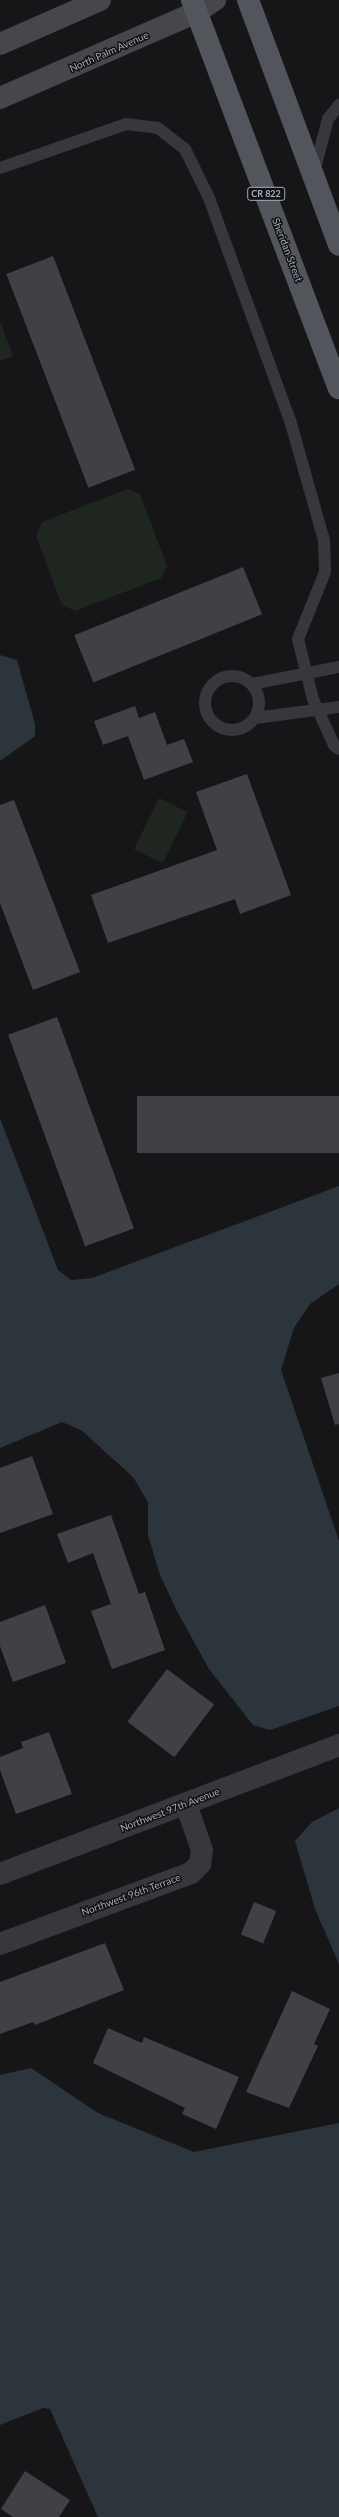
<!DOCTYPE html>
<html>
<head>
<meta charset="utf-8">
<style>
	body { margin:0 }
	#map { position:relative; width:339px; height:2517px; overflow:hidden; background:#161618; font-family:Lato,sans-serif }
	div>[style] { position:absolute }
	.green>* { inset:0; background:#1e261f; transform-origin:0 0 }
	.water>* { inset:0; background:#2c353c }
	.building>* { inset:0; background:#404145; transform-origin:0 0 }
	.lane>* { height:12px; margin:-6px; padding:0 6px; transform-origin:6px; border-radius:6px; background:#37383d }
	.lane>.ring { margin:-6px; padding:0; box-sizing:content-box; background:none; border:12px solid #37383d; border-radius:50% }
	.street>* { height:22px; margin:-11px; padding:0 11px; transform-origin:11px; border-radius:11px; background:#37383d }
	.secondary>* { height:22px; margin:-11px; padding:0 11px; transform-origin:11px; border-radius:11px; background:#45474d }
	.primary>* { height:22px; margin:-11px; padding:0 11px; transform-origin:11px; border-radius:11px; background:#53555c }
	span { translate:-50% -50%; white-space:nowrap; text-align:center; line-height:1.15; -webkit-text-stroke:3px #111113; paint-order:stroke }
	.shield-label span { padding:1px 3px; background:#111113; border:1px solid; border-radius:3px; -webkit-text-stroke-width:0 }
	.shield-label { font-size:9px; color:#a8adb8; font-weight:700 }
	.street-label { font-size:10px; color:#a8adb8 }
</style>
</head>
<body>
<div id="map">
	<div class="green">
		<i style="clip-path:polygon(0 321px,13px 356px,0 361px)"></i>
		<i style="clip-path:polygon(127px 489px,140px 494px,167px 566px,161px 578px,75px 611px,62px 605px,36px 536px,42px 522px)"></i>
		<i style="left:159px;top:798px;width:32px;height:57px;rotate:26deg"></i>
	</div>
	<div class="water">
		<i style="clip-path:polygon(0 655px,17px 660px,35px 724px,35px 736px,0 761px)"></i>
		<i style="clip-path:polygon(0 1118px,58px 1270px,71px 1280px,92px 1278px,339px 1186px,339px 1284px,310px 1304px,294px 1328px,281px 1370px,339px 1541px,339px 1706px,270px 1730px,253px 1725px,209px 1669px,177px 1611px,160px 1575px,148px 1535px,148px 1502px,133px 1477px,81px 1430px,62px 1422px,0 1448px)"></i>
		<i style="clip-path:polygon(339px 1808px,339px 1964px,315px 1909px,295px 1841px,312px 1822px)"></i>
		<i style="clip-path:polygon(31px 2068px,98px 2113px,194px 2152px,339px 2123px,339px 2517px,98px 2517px,50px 2409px,43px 2408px,0 2425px,0 2075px)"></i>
	</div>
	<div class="building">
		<i style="left:53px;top:256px;width:229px;height:50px;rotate:69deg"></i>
		<i style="left:243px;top:567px;width:51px;height:182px;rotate:68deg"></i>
		<i style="clip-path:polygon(135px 706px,139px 718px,155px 712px,167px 745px,184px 739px,193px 762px,144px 780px,128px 736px,103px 745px,94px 721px)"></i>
		<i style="clip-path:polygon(247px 774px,291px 895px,240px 914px,235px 899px,108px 943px,91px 895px,217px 850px,196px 792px)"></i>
		<i style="clip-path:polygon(14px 800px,80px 972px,33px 990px,0 903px,0 805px)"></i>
		<i style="left:57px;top:1017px;width:225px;height:52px;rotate:70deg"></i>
		<i style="left:339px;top:1096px;width:57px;height:202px;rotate:90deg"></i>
		<i style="clip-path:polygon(339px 1373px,339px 1424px,335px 1425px,321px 1378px)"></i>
		<i style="clip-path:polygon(32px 1456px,53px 1514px,0 1533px,0 1468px)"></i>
		<i style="clip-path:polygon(111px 1515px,139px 1594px,145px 1592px,165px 1650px,112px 1669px,91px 1611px,111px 1604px,93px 1553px,68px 1563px,57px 1534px)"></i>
		<i style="clip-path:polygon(45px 1605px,66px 1663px,13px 1682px,0 1646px,0 1622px)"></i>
		<i style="left:167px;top:1669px;width:59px;height:66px;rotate:37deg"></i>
		<i style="clip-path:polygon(49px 1732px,72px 1794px,16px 1814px,0 1770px,0 1757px,23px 1748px,21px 1742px)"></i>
		<i style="left:254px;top:1902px;width:24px;height:35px;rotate:22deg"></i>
		<i style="clip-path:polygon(105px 1943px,124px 1990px,35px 2025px,33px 2022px,0 2034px,0 1982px)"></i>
		<i style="clip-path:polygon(292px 1991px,330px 2009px,314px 2044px,318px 2046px,289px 2108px,246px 2092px)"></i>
		<i style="clip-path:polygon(108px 2028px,142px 2043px,144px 2037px,239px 2077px,216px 2129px,182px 2114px,185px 2108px,93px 2063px)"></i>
		<i style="clip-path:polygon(25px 2471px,70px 2500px,59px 2517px,13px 2517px,1px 2509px)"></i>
	</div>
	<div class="lane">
		<i style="left:0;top:168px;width:133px;rotate:-19.2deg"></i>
		<i style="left:126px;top:124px;width:32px;rotate:7deg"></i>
		<i style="left:158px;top:128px;width:34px;rotate:38deg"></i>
		<i style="left:185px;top:149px;width:55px;rotate:63.9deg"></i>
		<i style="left:209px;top:198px;width:236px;rotate:70deg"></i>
		<i style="left:290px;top:420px;width:125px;rotate:74.2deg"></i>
		<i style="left:324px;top:540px;width:32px;rotate:88deg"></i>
		<i style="left:325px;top:572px;width:72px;rotate:111.9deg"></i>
		<i style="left:298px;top:639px;width:62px;rotate:76deg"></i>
		<i style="left:313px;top:699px;width:51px;rotate:65.5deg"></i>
		<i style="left:334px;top:745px;width:6px;rotate:39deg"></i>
		<i style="left:314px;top:172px;width:55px;rotate:-75.2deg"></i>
		<i style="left:328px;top:119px;width:18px;rotate:-52deg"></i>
		<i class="ring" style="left:205px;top:676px;width:42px;height:42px"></i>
		<i style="left:252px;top:684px;width:89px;rotate:-11.1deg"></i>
		<i style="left:255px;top:718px;width:85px;rotate:-7.5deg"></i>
	</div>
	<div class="street">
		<i style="left:0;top:1874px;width:363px;rotate:-20.8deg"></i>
		<i style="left:0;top:1944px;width:204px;rotate:-20.4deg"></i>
		<i style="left:191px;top:1873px;width:13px;rotate:-45deg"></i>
		<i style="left:200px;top:1864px;width:14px;rotate:-82deg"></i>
		<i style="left:202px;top:1850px;width:49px;rotate:-109.2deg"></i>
	</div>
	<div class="secondary">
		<i style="left:0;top:44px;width:109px;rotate:-23.7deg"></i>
		<i style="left:0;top:98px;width:215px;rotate:-23.6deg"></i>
		<i style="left:197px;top:12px;width:22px;rotate:-34deg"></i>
	</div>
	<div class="primary">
		<i style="left:192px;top:0;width:415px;rotate:69.3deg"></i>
		<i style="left:248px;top:0;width:261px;rotate:69.6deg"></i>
	</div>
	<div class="shield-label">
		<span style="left:266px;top:194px">CR 822</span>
	</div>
	<div class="street-label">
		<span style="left:109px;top:52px;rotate:-24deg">North Palm Avenue</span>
		<span style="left:287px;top:250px;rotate:69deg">Sheridan Street</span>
		<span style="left:170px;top:1810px;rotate:-21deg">Northwest 97th Avenue</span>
		<span style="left:131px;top:1895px;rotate:-20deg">Northwest 96th Terrace</span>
	</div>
</div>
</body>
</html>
